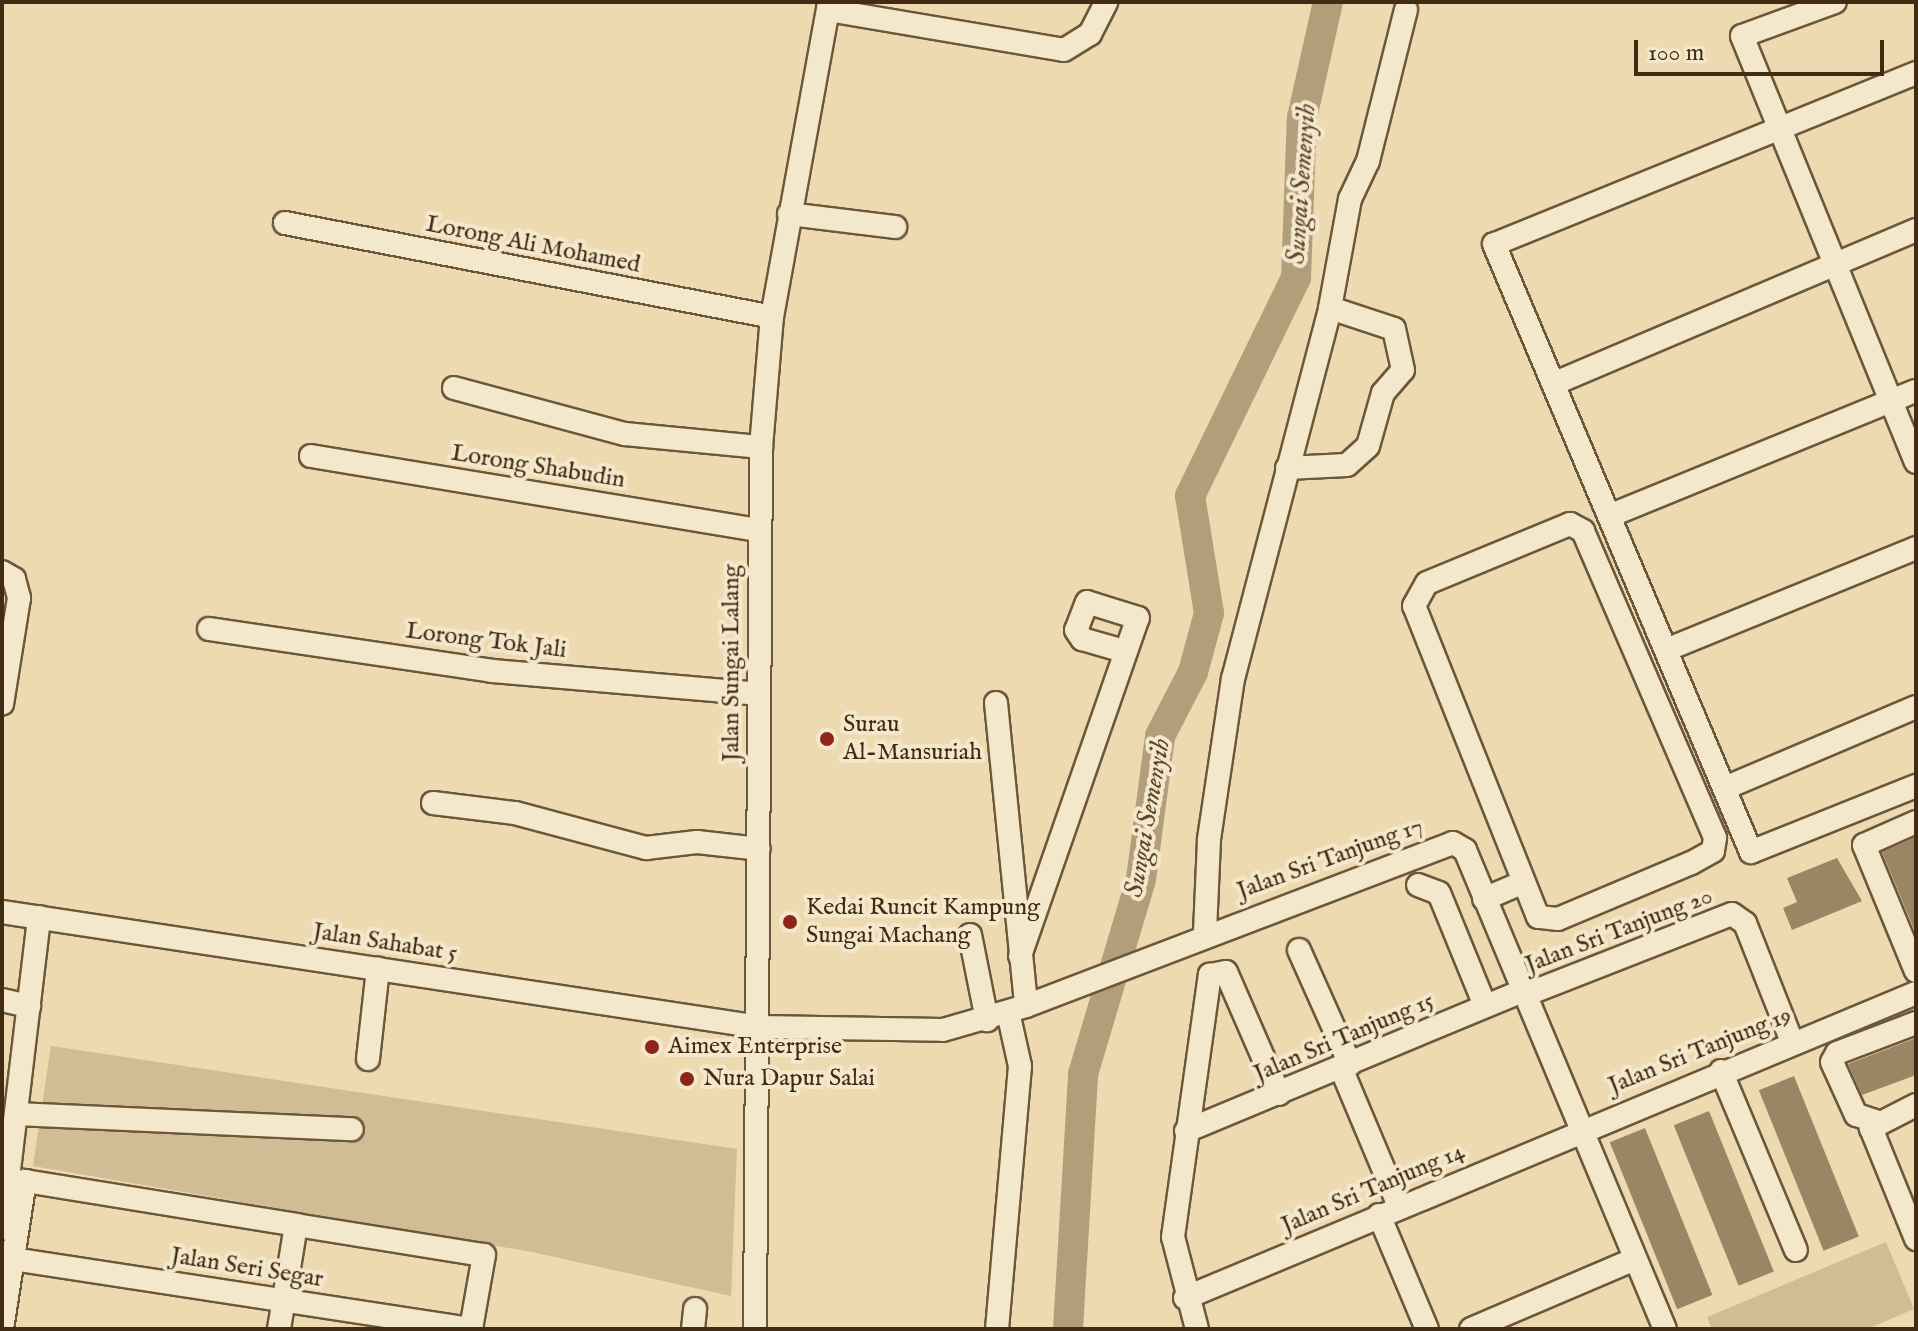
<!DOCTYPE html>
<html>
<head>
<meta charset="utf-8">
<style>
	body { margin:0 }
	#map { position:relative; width:1918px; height:1331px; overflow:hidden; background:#eddab0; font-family:"IM FELL English",serif }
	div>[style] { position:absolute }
	.green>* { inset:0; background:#d0bc95 }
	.river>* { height:30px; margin:-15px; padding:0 15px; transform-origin:15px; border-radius:15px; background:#b39e7b }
	.building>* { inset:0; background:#9a8665; transform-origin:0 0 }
	.roads { filter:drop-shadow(2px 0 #6c573a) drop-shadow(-2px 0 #6c573a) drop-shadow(0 2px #6c573a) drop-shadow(0 -2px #6c573a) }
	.minor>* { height:22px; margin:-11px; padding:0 11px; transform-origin:11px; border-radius:11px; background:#f3e7cc }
	.dots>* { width:22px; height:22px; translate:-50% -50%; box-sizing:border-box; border:4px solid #f3e7cc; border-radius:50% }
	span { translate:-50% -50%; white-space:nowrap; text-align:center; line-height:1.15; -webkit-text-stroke:8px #f3e7cc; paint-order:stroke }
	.street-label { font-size:24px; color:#412b13 }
	.poi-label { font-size:24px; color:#412b13 }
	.left { translate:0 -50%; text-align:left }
	.water-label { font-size:26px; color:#5e482d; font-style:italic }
	.frame { position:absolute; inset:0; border:4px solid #412b13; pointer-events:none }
	.scale { position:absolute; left:1634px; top:40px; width:250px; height:36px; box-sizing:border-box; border:4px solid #412b13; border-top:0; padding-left:10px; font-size:24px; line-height:28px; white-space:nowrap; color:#412b13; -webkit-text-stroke:6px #f3e7cc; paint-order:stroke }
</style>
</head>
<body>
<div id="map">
	<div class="green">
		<i style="clip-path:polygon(51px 1046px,737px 1149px,731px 1296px,532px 1252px,33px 1166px)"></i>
		<i style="clip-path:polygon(1886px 1242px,1914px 1309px,1867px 1329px,1712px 1329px,1707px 1317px)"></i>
	</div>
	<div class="river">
		<i style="left:1068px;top:1329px;width:255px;rotate:-86.6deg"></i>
		<i style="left:1083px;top:1074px;width:203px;rotate:-73.4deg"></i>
		<i style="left:1141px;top:879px;width:144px;rotate:-82.4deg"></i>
		<i style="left:1160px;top:736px;width:72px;rotate:-62.7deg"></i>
		<i style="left:1193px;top:672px;width:61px;rotate:-74.8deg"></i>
		<i style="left:1209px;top:613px;width:119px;rotate:-99.2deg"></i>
		<i style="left:1190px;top:496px;width:242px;rotate:-64.1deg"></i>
		<i style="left:1296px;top:278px;width:160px;rotate:-87.9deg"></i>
		<i style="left:1302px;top:118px;width:119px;rotate:-77.4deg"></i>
	</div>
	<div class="building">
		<i style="clip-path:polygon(1916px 837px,1916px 934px,1882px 852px)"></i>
		<i style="clip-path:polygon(1837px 858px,1862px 901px,1792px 930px,1783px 908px,1797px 902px,1787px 878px)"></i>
		<i style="clip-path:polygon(1916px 1038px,1916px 1075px,1862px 1095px,1848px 1064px)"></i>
		<i style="left:1794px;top:1076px;width:173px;height:38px;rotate:68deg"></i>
		<i style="left:1709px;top:1111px;width:173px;height:38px;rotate:68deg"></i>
		<i style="left:1645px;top:1128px;width:180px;height:38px;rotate:68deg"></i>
	</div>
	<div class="roads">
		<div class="minor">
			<i style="left:828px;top:10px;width:239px;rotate:9.6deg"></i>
			<i style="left:1064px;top:50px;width:31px;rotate:-32deg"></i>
			<i style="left:1090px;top:34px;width:36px;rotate:-63deg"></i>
			<i style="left:1742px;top:36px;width:460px;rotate:67.8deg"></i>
			<i style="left:1742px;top:36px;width:99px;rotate:-20.1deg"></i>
			<i style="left:1916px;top:73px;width:455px;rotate:157.9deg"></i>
			<i style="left:1494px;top:244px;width:660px;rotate:67.09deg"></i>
			<i style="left:1751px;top:852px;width:178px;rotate:-21.8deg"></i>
			<i style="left:789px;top:214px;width:107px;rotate:7deg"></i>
			<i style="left:285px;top:223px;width:496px;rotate:10.9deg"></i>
			<i style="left:1553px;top:384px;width:394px;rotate:-23deg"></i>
			<i style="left:454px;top:388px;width:177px;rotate:15.1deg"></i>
			<i style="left:625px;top:434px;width:137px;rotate:5.5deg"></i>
			<i style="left:311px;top:456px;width:452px;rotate:9.4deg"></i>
			<i style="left:1287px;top:468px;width:60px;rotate:-2.9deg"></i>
			<i style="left:1347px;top:465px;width:28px;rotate:-42deg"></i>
			<i style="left:1368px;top:446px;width:55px;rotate:-74.2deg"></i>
			<i style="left:1383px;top:393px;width:30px;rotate:-49deg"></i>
			<i style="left:1403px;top:370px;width:42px;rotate:-102.4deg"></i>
			<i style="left:1394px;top:329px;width:67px;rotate:-161.8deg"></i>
			<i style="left:1609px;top:516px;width:331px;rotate:-22.2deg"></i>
			<i style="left:1570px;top:524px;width:15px;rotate:28deg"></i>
			<i style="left:1583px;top:531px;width:334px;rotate:66.7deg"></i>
			<i style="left:1715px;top:838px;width:13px;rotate:99deg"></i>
			<i style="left:1713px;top:851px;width:25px;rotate:151deg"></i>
			<i style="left:1691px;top:863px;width:144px;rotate:157.2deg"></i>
			<i style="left:1558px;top:919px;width:20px;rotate:-174deg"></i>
			<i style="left:1538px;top:917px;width:335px;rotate:-111.7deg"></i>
			<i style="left:1414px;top:606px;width:26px;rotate:-61deg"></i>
			<i style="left:1427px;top:583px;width:155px;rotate:-22.4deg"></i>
			<i style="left:2px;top:572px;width:14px;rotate:30deg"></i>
			<i style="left:14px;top:579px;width:20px;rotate:75deg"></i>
			<i style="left:19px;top:598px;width:107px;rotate:99.1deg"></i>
			<i style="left:209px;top:629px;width:286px;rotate:8.4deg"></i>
			<i style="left:492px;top:671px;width:267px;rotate:4.9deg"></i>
			<i style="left:1666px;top:650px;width:270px;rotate:-22.2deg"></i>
			<i style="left:996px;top:703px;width:304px;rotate:84.3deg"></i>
			<i style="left:1725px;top:788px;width:207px;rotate:-23deg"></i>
			<i style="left:433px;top:803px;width:83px;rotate:7deg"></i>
			<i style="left:515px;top:813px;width:136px;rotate:15deg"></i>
			<i style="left:646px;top:848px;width:51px;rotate:-6.7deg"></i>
			<i style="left:697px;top:842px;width:62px;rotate:6.4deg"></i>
			<i style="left:1916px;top:822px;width:57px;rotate:156.1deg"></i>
			<i style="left:1864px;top:845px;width:136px;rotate:67.6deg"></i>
			<i style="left:1418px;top:885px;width:22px;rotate:21deg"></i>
			<i style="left:1439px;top:893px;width:122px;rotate:67.8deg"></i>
			<i style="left:1484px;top:899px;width:43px;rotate:-23deg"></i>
			<i style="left:2px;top:912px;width:767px;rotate:8.63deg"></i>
			<i style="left:760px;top:1027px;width:183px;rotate:0.9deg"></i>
			<i style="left:943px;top:1030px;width:86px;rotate:-16.1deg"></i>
			<i style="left:1026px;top:1006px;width:457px;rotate:-20.9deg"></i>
			<i style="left:1453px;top:843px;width:14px;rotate:30deg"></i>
			<i style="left:1465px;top:850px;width:519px;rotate:67.34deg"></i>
			<i style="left:1205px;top:932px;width:93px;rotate:-87.5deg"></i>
			<i style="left:1209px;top:839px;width:162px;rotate:-81.5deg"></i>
			<i style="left:1233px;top:679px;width:383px;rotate:-75.3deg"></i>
			<i style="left:1330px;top:308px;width:111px;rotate:-79.6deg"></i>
			<i style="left:1350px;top:199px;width:42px;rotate:-64.7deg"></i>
			<i style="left:1368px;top:161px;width:156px;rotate:-75.9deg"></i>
			<i style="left:970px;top:935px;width:87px;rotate:78.7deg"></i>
			<i style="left:1299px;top:950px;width:125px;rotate:65.9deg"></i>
			<i style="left:1020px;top:956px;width:358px;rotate:-70.8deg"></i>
			<i style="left:1138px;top:618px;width:53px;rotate:-162.6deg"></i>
			<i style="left:1087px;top:602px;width:30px;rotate:111deg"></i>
			<i style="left:1076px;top:630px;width:11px;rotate:56deg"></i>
			<i style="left:1082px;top:639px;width:44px;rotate:15.9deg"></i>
			<i style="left:1525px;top:995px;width:222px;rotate:-21.4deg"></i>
			<i style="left:1732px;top:914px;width:16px;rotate:35deg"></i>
			<i style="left:1745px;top:923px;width:128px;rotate:68.4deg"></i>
			<i style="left:2px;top:1000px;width:28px;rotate:13deg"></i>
			<i style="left:368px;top:1059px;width:91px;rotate:-83.7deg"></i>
			<i style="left:1341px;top:1068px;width:150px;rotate:67.2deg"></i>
			<i style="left:1721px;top:1071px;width:194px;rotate:67.3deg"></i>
			<i style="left:1916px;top:1105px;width:51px;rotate:152.9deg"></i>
			<i style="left:1871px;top:1128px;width:120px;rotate:67.9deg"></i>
			<i style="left:16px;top:1114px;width:336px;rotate:2.6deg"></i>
			<i style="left:1875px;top:1121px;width:20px;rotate:-162deg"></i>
			<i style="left:1856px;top:1115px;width:58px;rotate:-114.4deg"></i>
			<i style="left:1832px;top:1062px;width:10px;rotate:-61deg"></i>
			<i style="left:1837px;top:1053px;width:85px;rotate:-20.8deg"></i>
			<i style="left:1186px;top:1131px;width:365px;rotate:-22.6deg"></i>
			<i style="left:1379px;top:1215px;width:124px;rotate:67.2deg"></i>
			<i style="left:2px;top:1229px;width:314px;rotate:-83.2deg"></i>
			<i style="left:13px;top:1259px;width:464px;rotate:8.7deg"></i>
			<i style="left:1185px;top:1298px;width:792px;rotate:-22.65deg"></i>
			<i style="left:2px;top:1329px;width:150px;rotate:-81.2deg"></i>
			<i style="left:25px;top:1181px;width:275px;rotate:9.2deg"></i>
			<i style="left:279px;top:1329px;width:105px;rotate:-80.7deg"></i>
			<i style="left:296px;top:1225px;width:190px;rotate:9.1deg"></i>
			<i style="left:484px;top:1255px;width:75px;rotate:100deg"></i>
			<i style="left:693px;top:1329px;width:20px;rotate:-84deg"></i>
			<i style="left:755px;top:1329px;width:882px;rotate:-89.61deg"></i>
			<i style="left:761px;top:447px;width:130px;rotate:-85.2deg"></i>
			<i style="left:772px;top:317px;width:320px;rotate:-79.7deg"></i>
			<i style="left:997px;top:1329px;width:264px;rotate:-85deg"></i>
			<i style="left:1020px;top:1066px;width:55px;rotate:-102.5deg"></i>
			<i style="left:1197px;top:1329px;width:95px;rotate:-104.6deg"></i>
			<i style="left:1173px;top:1237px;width:265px;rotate:-82deg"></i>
			<i style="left:1210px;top:975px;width:16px;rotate:-11deg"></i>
			<i style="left:1226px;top:972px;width:133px;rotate:66.5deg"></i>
			<i style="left:1471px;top:1329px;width:178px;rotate:-23.1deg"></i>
		</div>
	</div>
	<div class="dots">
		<i style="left:827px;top:739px;background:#8f2418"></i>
		<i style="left:790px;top:922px;background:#8f2418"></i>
		<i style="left:652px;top:1047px;background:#8f2418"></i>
		<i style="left:687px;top:1079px;background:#8f2418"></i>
	</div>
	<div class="street-label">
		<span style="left:533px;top:245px;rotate:11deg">Lorong Ali Mohamed</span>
		<span style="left:538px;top:467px;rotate:9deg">Lorong Shabudin</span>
		<span style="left:486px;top:641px;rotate:7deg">Lorong Tok Jali</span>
		<span style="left:732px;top:663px;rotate:-90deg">Jalan Sungai Lalang</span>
		<span style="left:1330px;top:859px;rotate:-20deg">Jalan Sri Tanjung 17</span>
		<span style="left:1619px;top:931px;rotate:-21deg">Jalan Sri Tanjung 20</span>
		<span style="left:385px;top:943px;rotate:9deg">Jalan Sahabat 5</span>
		<span style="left:1344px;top:1038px;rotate:-23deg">Jalan Sri Tanjung 15</span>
		<span style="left:1700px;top:1051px;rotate:-22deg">Jalan Sri Tanjung 19</span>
		<span style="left:1373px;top:1189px;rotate:-23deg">Jalan Sri Tanjung 14</span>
		<span style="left:247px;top:1268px;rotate:9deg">Jalan Seri Segar</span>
	</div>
	<div class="poi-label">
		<span class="left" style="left:843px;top:739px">Surau<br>Al-Mansuriah</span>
		<span class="left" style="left:806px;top:922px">Kedai Runcit Kampung<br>Sungai Machang</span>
		<span class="left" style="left:668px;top:1047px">Aimex Enterprise</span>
		<span class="left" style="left:703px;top:1079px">Nura Dapur Salai</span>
	</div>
	<div class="water-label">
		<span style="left:1302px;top:184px;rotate:-86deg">Sungai Semenyih</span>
		<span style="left:1148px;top:818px;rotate:-80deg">Sungai Semenyih</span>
	</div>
	<div class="frame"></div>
	<div class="scale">100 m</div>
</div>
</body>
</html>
